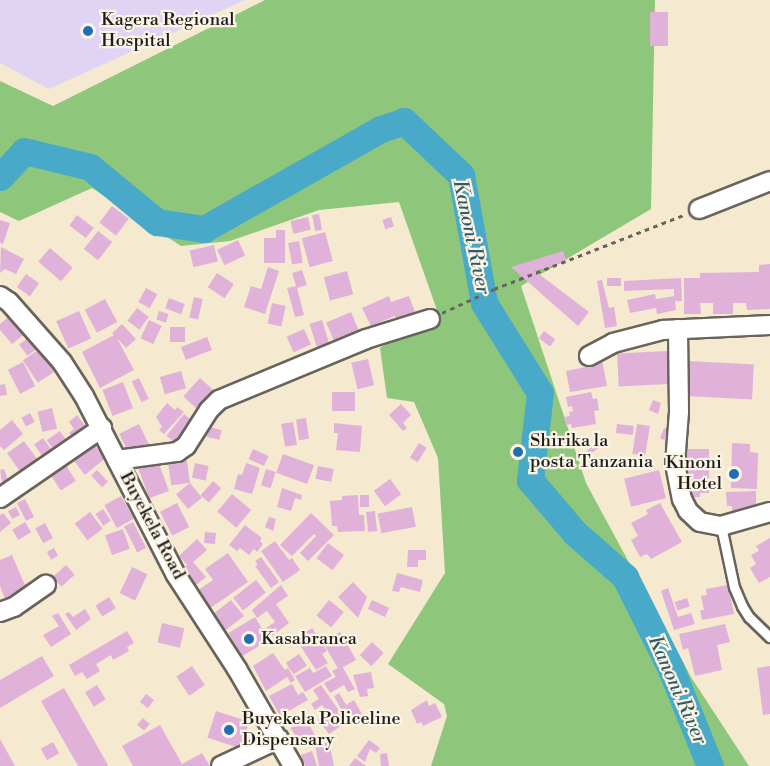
<!DOCTYPE html>
<html>
<head>
<meta charset="utf-8">
<style>
	body { margin:0 }
	#map { position:relative; width:770px; height:766px; overflow:hidden; background:#f5e9d0; font-family:"Libre Bodoni",serif }
	div>[style] { position:absolute }
	.built>* { inset:0; background:#e0d4f4 }
	.green>* { inset:0; background:#8ec77b }
	.river>* { height:27px; margin:-13.5px; padding:0 13.5px; transform-origin:13.5px; border-radius:13.5px; background:#48aac8 }
	.building>* { inset:0; background:#e0b2da; transform-origin:0 0 }
	.path>* { height:3px; margin-top:-1.5px; transform-origin:0; background:repeating-linear-gradient(90deg,#68645b 0 4.5px,transparent 0 9px) }
	.roads { filter:drop-shadow(2px 0 #68645b) drop-shadow(-2px 0 #68645b) drop-shadow(0 2px #68645b) drop-shadow(0 -2px #68645b) }
	.service>* { height:9px; margin:-4.5px; padding:0 4.5px; transform-origin:4.5px; border-radius:4.5px; background:#fff }
	.minor>* { height:18px; margin:-9px; padding:0 9px; transform-origin:9px; border-radius:9px; background:#fff }
	.dots>* { width:16px; height:16px; translate:-50% -50%; box-sizing:border-box; border:3px solid #fcf5e5; border-radius:50% }
	span { translate:-50% -50%; white-space:nowrap; text-align:center; line-height:1.15; -webkit-text-stroke:4.5px #fcf5e5; paint-order:stroke }
	.poi-label { font-size:18px; color:#1c1c1c }
	.left { translate:0 -50%; text-align:left }
	.right { translate:-100% -50%; text-align:right }
	.street-label { font-size:18px; color:#1c1c1c }
	.water-label { font-size:20px; color:#305c69; font-style:italic }
</style>
</head>
<body>
<div id="map">
	<div class="built">
		<i style="clip-path:polygon(0 0,245px 0,49px 89px,0 63px)"></i>
	</div>
	<div class="green">
		<i style="clip-path:polygon(265px 0,655px 0,651px 209px,521px 286px,586px 483px,691px 677px,749px 766px,431px 766px,447px 716px,444px 704px,388px 664px,445px 573px,438px 458px,414px 402px,387px 398px,380px 348px,438px 313px,399px 202px,319px 210px,230px 241px,181px 246px,92px 188px,19px 221px,0 212px,0 81px,53px 106px)"></i>
	</div>
	<div class="river">
		<i style="left:0;top:177px;width:35px;rotate:-47deg"></i>
		<i style="left:24px;top:151px;width:68px;rotate:13.6deg"></i>
		<i style="left:90px;top:167px;width:87px;rotate:39.4deg"></i>
		<i style="left:157px;top:222px;width:48px;rotate:8.5deg"></i>
		<i style="left:204px;top:229px;width:203px;rotate:-29.5deg"></i>
		<i style="left:381px;top:129px;width:24px;rotate:-19deg"></i>
		<i style="left:404px;top:121px;width:79px;rotate:43.5deg"></i>
		<i style="left:461px;top:175px;width:130px;rotate:79.8deg"></i>
		<i style="left:484px;top:303px;width:106px;rotate:58.1deg"></i>
		<i style="left:540px;top:393px;width:88px;rotate:96.6deg"></i>
		<i style="left:530px;top:480px;width:70px;rotate:49.7deg"></i>
		<i style="left:575px;top:533px;width:67px;rotate:41.3deg"></i>
		<i style="left:625px;top:577px;width:103px;rotate:63.4deg"></i>
		<i style="left:671px;top:669px;width:105px;rotate:68.1deg"></i>
	</div>
	<div class="building">
		<i style="left:650px;top:12px;width:18px;height:34px"></i>
		<i style="left:112px;top:206px;width:21px;height:21px;rotate:37deg"></i>
		<i style="left:319px;top:214px;width:16px;height:7px;rotate:79deg"></i>
		<i style="left:77px;top:215px;width:21px;height:13px;rotate:37deg"></i>
		<i style="left:308px;top:217px;width:13px;height:18px;rotate:77deg"></i>
		<i style="left:391px;top:217px;width:10px;height:9px;rotate:73deg"></i>
		<i style="clip-path:polygon(0 220px,10px 223px,3px 244px,0 243px)"></i>
		<i style="clip-path:polygon(276px 230px,285px 230px,285px 263px,264px 263px,264px 238px,276px 238px)"></i>
		<i style="left:98px;top:231px;width:18px;height:23px;rotate:38deg"></i>
		<i style="left:325px;top:232px;width:30px;height:24px;rotate:75deg"></i>
		<i style="left:238px;top:240px;width:17px;height:23px;rotate:65deg"></i>
		<i style="left:299px;top:241px;width:22px;height:11px;rotate:80deg"></i>
		<i style="left:214px;top:245px;width:17px;height:25px;rotate:77deg"></i>
		<i style="clip-path:polygon(1px 247px,24px 259px,16px 274px,5px 269px,0 273px)"></i>
		<i style="left:50px;top:248px;width:30px;height:18px;rotate:41deg"></i>
		<i style="clip-path:polygon(563px 251px,567px 261px,535px 271px,589px 312px,578px 326px,511px 267px)"></i>
		<i style="clip-path:polygon(770px 264px,770px 309px,747px 310px,746px 303px,733px 303px,733px 314px,713px 314px,713px 303px,700px 303px,701px 314px,684px 314px,684px 278px,700px 278px,700px 273px,759px 272px,759px 265px)"></i>
		<i style="clip-path:polygon(268px 267px,279px 271px,265px 314px,244px 307px,251px 286px,261px 289px)"></i>
		<i style="clip-path:polygon(302px 270px,307px 285px,297px 288px,304px 315px,295px 317px,287px 288px,296px 286px,292px 273px)"></i>
		<i style="left:347px;top:271px;width:24px;height:24px;rotate:75deg"></i>
		<i style="left:217px;top:273px;width:20px;height:17px;rotate:33deg"></i>
		<i style="left:26px;top:274px;width:16px;height:16px;rotate:35deg"></i>
		<i style="left:607px;top:278px;width:14px;height:8px"></i>
		<i style="clip-path:polygon(681px 278px,682px 301px,675px 301px,676px 310px,657px 314px,656px 308px,630px 313px,627px 300px,655px 294px,656px 299px,674px 296px,674px 289px,624px 291px,624px 281px)"></i>
		<i style="clip-path:polygon(602px 280px,609px 308px,614px 307px,617px 326px,605px 328px,597px 281px)"></i>
		<i style="left:146px;top:288px;width:13px;height:16px;rotate:29deg"></i>
		<i style="clip-path:polygon(389px 296px,391px 302px,409px 296px,417px 317px,397px 324px,395px 316px,371px 326px,362px 308px)"></i>
		<i style="left:194px;top:297px;width:9px;height:21px;rotate:13deg"></i>
		<i style="left:169px;top:298px;width:17px;height:11px;rotate:21deg"></i>
		<i style="left:105px;top:299px;width:26px;height:23px;rotate:62deg"></i>
		<i style="left:272px;top:303px;width:14px;height:21px;rotate:12deg"></i>
		<i style="left:137px;top:308px;width:15px;height:16px;rotate:37deg"></i>
		<i style="left:79px;top:311px;width:30px;height:25px;rotate:66deg"></i>
		<i style="left:159px;top:311px;width:10px;height:9px;rotate:17deg"></i>
		<i style="left:351px;top:312px;width:23px;height:27px;rotate:67deg"></i>
		<i style="clip-path:polygon(12px 314px,27px 332px,12px 344px,0 330px,0 324px)"></i>
		<i style="left:149px;top:320px;width:14px;height:20px;rotate:25deg"></i>
		<i style="left:322px;top:320px;width:24px;height:13px;rotate:73deg"></i>
		<i style="clip-path:polygon(122px 324px,136px 339px,126px 348px,117px 338px,134px 370px,100px 388px,82px 352px,114px 335px,112px 333px)"></i>
		<i style="left:170px;top:327px;width:15px;height:15px"></i>
		<i style="left:304px;top:329px;width:17px;height:19px;rotate:66deg"></i>
		<i style="left:544px;top:331px;width:14px;height:9px;rotate:36deg"></i>
		<i style="left:32px;top:335px;width:14px;height:16px;rotate:54deg"></i>
		<i style="left:207px;top:337px;width:14px;height:28px;rotate:69deg"></i>
		<i style="left:41px;top:348px;width:27px;height:22px;rotate:56deg"></i>
		<i style="left:667px;top:351px;width:33px;height:50px;rotate:87deg"></i>
		<i style="left:368px;top:359px;width:27px;height:17px;rotate:77deg"></i>
		<i style="clip-path:polygon(602px 360px,607px 386px,570px 392px,566px 371px,591px 366px,590px 362px)"></i>
		<i style="left:687px;top:361px;width:67px;height:35px;rotate:3deg"></i>
		<i style="left:23px;top:362px;width:27px;height:17px;rotate:63deg"></i>
		<i style="left:181px;top:371px;width:18px;height:22px;rotate:74deg"></i>
		<i style="left:139px;top:378px;width:23px;height:8px;rotate:65deg"></i>
		<i style="left:200px;top:378px;width:25px;height:25px;rotate:42deg"></i>
		<i style="left:123px;top:382px;width:28px;height:22px;rotate:69deg"></i>
		<i style="clip-path:polygon(5px 384px,7px 395px,0 396px,0 385px)"></i>
		<i style="left:332px;top:392px;width:23px;height:19px"></i>
		<i style="clip-path:polygon(591px 392px,593px 399px,597px 398px,599px 410px,594px 411px,596px 424px,572px 428px,571px 424px,566px 425px,564px 417px,570px 416px,569px 412px,573px 411px,572px 406px,568px 407px,566px 397px)"></i>
		<i style="clip-path:polygon(653px 400px,661px 403px,658px 414px,649px 410px)"></i>
		<i style="clip-path:polygon(167px 403px,175px 410px,177px 407px,184px 412px,164px 434px,159px 430px,162px 427px,156px 417px)"></i>
		<i style="clip-path:polygon(401px 404px,411px 415px,403px 423px,407px 428px,403px 431px,389px 415px)"></i>
		<i style="left:52px;top:408px;width:21px;height:15px;rotate:76deg"></i>
		<i style="left:30px;top:413px;width:10px;height:10px;rotate:61deg"></i>
		<i style="left:184px;top:414px;width:14px;height:28px;rotate:39deg"></i>
		<i style="clip-path:polygon(77px 415px,89px 431px,76px 441px,69px 433px,74px 429px,69px 422px)"></i>
		<i style="left:306px;top:418px;width:21px;height:10px;rotate:82deg"></i>
		<i style="clip-path:polygon(12px 420px,23px 434px,4px 450px,0 446px,0 430px)"></i>
		<i style="left:293px;top:422px;width:23px;height:12px;rotate:80deg"></i>
		<i style="clip-path:polygon(334px 423px,362px 426px,360px 452px,336px 450px,338px 433px,334px 433px)"></i>
		<i style="left:139px;top:424px;width:25px;height:22px;rotate:64deg"></i>
		<i style="left:617px;top:424px;width:17px;height:9px;rotate:7deg"></i>
		<i style="left:637px;top:424px;width:13px;height:30px;rotate:9deg"></i>
		<i style="left:209px;top:427px;width:13px;height:10px;rotate:13deg"></i>
		<i style="left:664px;top:428px;width:5px;height:11px;rotate:22deg"></i>
		<i style="left:60px;top:431px;width:18px;height:16px;rotate:56deg"></i>
		<i style="left:43px;top:438px;width:24px;height:11px;rotate:54deg"></i>
		<i style="left:24px;top:441px;width:22px;height:21px;rotate:54deg"></i>
		<i style="left:92px;top:442px;width:21px;height:26px;rotate:51deg"></i>
		<i style="left:419px;top:443px;width:9px;height:17px;rotate:32deg"></i>
		<i style="left:597px;top:443px;width:5px;height:16px;rotate:53deg"></i>
		<i style="clip-path:polygon(732px 443px,750px 444px,750px 452px,758px 453px,757px 489px,731px 488px)"></i>
		<i style="left:253px;top:449px;width:17px;height:11px;rotate:24deg"></i>
		<i style="clip-path:polygon(686px 449px,709px 449px,709px 493px,700px 493px,700px 497px,686px 497px)"></i>
		<i style="left:283px;top:454px;width:33px;height:20px;rotate:20deg"></i>
		<i style="left:158px;top:461px;width:32px;height:21px;rotate:70deg"></i>
		<i style="left:187px;top:461px;width:22px;height:19px;rotate:82deg"></i>
		<i style="left:195px;top:463px;width:14px;height:15px;rotate:12deg"></i>
		<i style="clip-path:polygon(246px 463px,260px 468px,252px 494px,234px 489px,238px 474px,242px 475px)"></i>
		<i style="left:65px;top:464px;width:20px;height:18px;rotate:57deg"></i>
		<i style="left:318px;top:466px;width:16px;height:13px;rotate:11deg"></i>
		<i style="clip-path:polygon(4px 469px,8px 480px,2px 482px,0 470px)"></i>
		<i style="left:266px;top:469px;width:10px;height:17px;rotate:17deg"></i>
		<i style="left:97px;top:470px;width:16px;height:8px;rotate:47deg"></i>
		<i style="left:659px;top:470px;width:29px;height:36px;rotate:76deg"></i>
		<i style="left:390px;top:479px;width:19px;height:20px;rotate:54deg"></i>
		<i style="left:213px;top:481px;width:11px;height:19px;rotate:41deg"></i>
		<i style="left:190px;top:483px;width:19px;height:18px;rotate:51deg"></i>
		<i style="clip-path:polygon(282px 488px,302px 495px,301px 500px,295px 498px,291px 511px,277px 507px)"></i>
		<i style="clip-path:polygon(756px 491px,756px 507px,752px 508px,752px 511px,732px 511px,732px 506px,727px 506px,726px 492px)"></i>
		<i style="left:232px;top:494px;width:25px;height:23px;rotate:40deg"></i>
		<i style="clip-path:polygon(358px 495px,359px 515px,364px 515px,365px 531px,338px 532px,337px 526px,332px 526px,330px 501px,342px 500px,342px 496px)"></i>
		<i style="left:360px;top:495px;width:9px;height:12px"></i>
		<i style="left:121px;top:496px;width:26px;height:19px;rotate:61deg"></i>
		<i style="left:25px;top:499px;width:20px;height:9px;rotate:63deg"></i>
		<i style="left:177px;top:503px;width:27px;height:19px;rotate:63deg"></i>
		<i style="clip-path:polygon(660px 503px,682px 542px,651px 559px,647px 554px,640px 557px,631px 540px,638px 536px,631px 523px,648px 514px,646px 510px)"></i>
		<i style="left:16px;top:507px;width:9px;height:9px;rotate:63deg"></i>
		<i style="left:412px;top:507px;width:20px;height:35px;rotate:79deg"></i>
		<i style="left:103px;top:509px;width:14px;height:9px;rotate:56deg"></i>
		<i style="left:375px;top:511px;width:20px;height:9px;rotate:84deg"></i>
		<i style="left:90px;top:512px;width:21px;height:19px;rotate:53deg"></i>
		<i style="clip-path:polygon(3px 513px,11px 523px,0 532px,0 515px)"></i>
		<i style="clip-path:polygon(311px 513px,334px 535px,308px 561px,300px 553px,316px 536px,314px 534px,292px 556px,280px 545px)"></i>
		<i style="clip-path:polygon(269px 517px,276px 519px,273px 531px,265px 527px)"></i>
		<i style="left:25px;top:522px;width:12px;height:15px;rotate:59deg"></i>
		<i style="left:133px;top:522px;width:29px;height:10px;rotate:63deg"></i>
		<i style="left:45px;top:523px;width:17px;height:11px;rotate:62deg"></i>
		<i style="clip-path:polygon(245px 525px,262px 538px,260px 541px,263px 544px,257px 552px,254px 549px,249px 555px,240px 548px,237px 551px,229px 545px)"></i>
		<i style="left:123px;top:529px;width:21px;height:19px;rotate:71deg"></i>
		<i style="left:205px;top:532px;width:11px;height:11px;rotate:5deg"></i>
		<i style="clip-path:polygon(770px 538px,770px 577px,759px 583px,750px 568px,756px 564px,751px 555px,759px 551px,756px 546px)"></i>
		<i style="clip-path:polygon(197px 539px,207px 550px,193px 562px,206px 577px,196px 585px,182px 570px,187px 565px,179px 556px)"></i>
		<i style="clip-path:polygon(275px 541px,289px 560px,292px 558px,300px 570px,283px 582px,261px 551px)"></i>
		<i style="left:328px;top:543px;width:20px;height:19px;rotate:37deg"></i>
		<i style="left:54px;top:548px;width:9px;height:8px;rotate:63deg"></i>
		<i style="clip-path:polygon(408px 550px,426px 550px,426px 560px,418px 560px,418px 567px,407px 567px)"></i>
		<i style="clip-path:polygon(228px 553px,248px 582px,203px 613px,191px 595px,213px 580px,205px 569px)"></i>
		<i style="clip-path:polygon(12px 555px,27px 590px,5px 599px,0 586px,0 560px)"></i>
		<i style="clip-path:polygon(261px 557px,279px 582px,271px 588px,255px 566px,258px 565px,255px 561px)"></i>
		<i style="left:66px;top:565px;width:13px;height:18px;rotate:48deg"></i>
		<i style="left:132px;top:567px;width:17px;height:29px;rotate:25deg"></i>
		<i style="clip-path:polygon(397px 573px,423px 580px,420px 592px,401px 587px,399px 592px,392px 591px)"></i>
		<i style="left:256px;top:580px;width:16px;height:29px;rotate:52deg"></i>
		<i style="clip-path:polygon(353px 582px,367px 597px,358px 618px,338px 597px)"></i>
		<i style="clip-path:polygon(281px 585px,288px 596px,276px 604px,289px 623px,272px 636px,266px 628px,275px 622px,267px 611px,257px 618px,252px 610px)"></i>
		<i style="clip-path:polygon(728px 585px,734px 614px,702px 620px,700px 610px,704px 610px,701px 596px,707px 595px,706px 589px)"></i>
		<i style="clip-path:polygon(668px 588px,678px 617px,691px 613px,695px 624px,674px 630px,661px 591px)"></i>
		<i style="left:109px;top:597px;width:13px;height:16px;rotate:58deg"></i>
		<i style="left:687px;top:598px;width:9px;height:13px;rotate:72deg"></i>
		<i style="clip-path:polygon(231px 600px,244px 616px,222px 633px,213px 622px,217px 619px,213px 614px)"></i>
		<i style="left:329px;top:600px;width:19px;height:20px;rotate:39deg"></i>
		<i style="left:372px;top:600px;width:19px;height:10px;rotate:25deg"></i>
		<i style="clip-path:polygon(85px 609px,91px 619px,76px 630px,65px 614px,69px 612px,73px 617px)"></i>
		<i style="clip-path:polygon(58px 613px,71px 634px,51px 647px,43px 635px,59px 626px,52px 616px)"></i>
		<i style="left:255px;top:617px;width:27px;height:31px;rotate:59deg"></i>
		<i style="left:162px;top:623px;width:23px;height:20px;rotate:13deg"></i>
		<i style="clip-path:polygon(725px 624px,730px 642px,717px 645px,722px 670px,695px 676px,688px 648px,683px 650px,679px 634px)"></i>
		<i style="clip-path:polygon(312px 628px,327px 651px,322px 654px,328px 663px,316px 670px,296px 639px)"></i>
		<i style="clip-path:polygon(127px 631px,134px 643px,127px 647px,129px 651px,113px 660px,111px 655px,96px 664px,100px 671px,87px 679px,82px 672px,75px 676px,69px 665px)"></i>
		<i style="left:340px;top:632px;width:32px;height:20px;rotate:60deg"></i>
		<i style="left:372px;top:642px;width:16px;height:18px;rotate:43deg"></i>
		<i style="clip-path:polygon(273px 653px,285px 670px,288px 668px,295px 680px,291px 683px,287px 677px,266px 691px,253px 666px)"></i>
		<i style="left:299px;top:654px;width:14px;height:16px;rotate:56deg"></i>
		<i style="clip-path:polygon(42px 656px,54px 676px,0 708px,0 680px)"></i>
		<i style="left:192px;top:666px;width:23px;height:19px;rotate:56deg"></i>
		<i style="clip-path:polygon(326px 666px,332px 676px,305px 692px,295px 676px,310px 668px,313px 673px)"></i>
		<i style="clip-path:polygon(342px 666px,355px 689px,348px 692px,344px 685px,330px 693px,324px 683px,336px 677px,332px 671px)"></i>
		<i style="clip-path:polygon(770px 666px,770px 714px,763px 715px,757px 668px)"></i>
		<i style="clip-path:polygon(371px 672px,374px 688px,367px 689px,368px 696px,360px 697px,353px 675px)"></i>
		<i style="clip-path:polygon(292px 684px,298px 695px,303px 692px,308px 700px,280px 716px,269px 696px)"></i>
		<i style="left:97px;top:685px;width:17px;height:14px;rotate:59deg"></i>
		<i style="clip-path:polygon(321px 685px,347px 722px,329px 734px,318px 720px,328px 713px,322px 705px,315px 710px,311px 704px,319px 699px,313px 690px)"></i>
		<i style="clip-path:polygon(64px 688px,108px 765px,107px 766px,78px 766px,41px 701px)"></i>
		<i style="clip-path:polygon(339px 693px,346px 705px,354px 700px,362px 714px,348px 722px,334px 696px)"></i>
		<i style="left:146px;top:694px;width:10px;height:10px;rotate:37deg"></i>
		<i style="clip-path:polygon(427px 700px,429px 706px,435px 703px,442px 717px,423px 726px,421px 722px,417px 724px,411px 710px)"></i>
		<i style="left:216px;top:711px;width:35px;height:28px;rotate:18deg"></i>
		<i style="left:143px;top:718px;width:9px;height:9px;rotate:41deg"></i>
		<i style="left:305px;top:719px;width:19px;height:17px;rotate:58deg"></i>
		<i style="clip-path:polygon(160px 725px,182px 764px,202px 753px,210px 766px,133px 766px,122px 746px)"></i>
		<i style="clip-path:polygon(0 739px,15px 766px,0 766px)"></i>
		<i style="clip-path:polygon(369px 740px,380px 748px,376px 753px,370px 749px,365px 762px,357px 756px)"></i>
		<i style="left:53px;top:742px;width:13px;height:14px;rotate:61deg"></i>
		<i style="clip-path:polygon(329px 742px,334px 766px,319px 766px,315px 744px)"></i>
		<i style="clip-path:polygon(312px 751px,317px 766px,305px 766px,301px 755px)"></i>
		<i style="clip-path:polygon(387px 753px,389px 766px,381px 766px,380px 754px)"></i>
		<i style="clip-path:polygon(355px 758px,366px 766px,349px 766px)"></i>
	</div>
	<div class="path">
		<i style="left:442px;top:313px;width:57px;rotate:-24.8deg"></i>
		<i style="left:494px;top:289px;width:206px;rotate:-21.3deg"></i>
	</div>
	<div class="roads">
		<div class="service">
			<i style="left:721px;top:526px;width:62px;rotate:78deg"></i>
			<i style="left:734px;top:587px;width:21px;rotate:67deg"></i>
			<i style="left:742px;top:606px;width:13px;rotate:58deg"></i>
			<i style="left:749px;top:617px;width:29px;rotate:44deg"></i>
		</div>
		<div class="minor">
			<i style="left:699px;top:209px;width:76px;rotate:-21.5deg"></i>
			<i style="left:0;top:296px;width:11px;rotate:34deg"></i>
			<i style="left:9px;top:302px;width:80px;rotate:48.5deg"></i>
			<i style="left:62px;top:362px;width:40px;rotate:57.1deg"></i>
			<i style="left:84px;top:396px;width:201px;rotate:62.8deg"></i>
			<i style="left:176px;top:575px;width:112px;rotate:57deg"></i>
			<i style="left:237px;top:669px;width:112px;rotate:60deg"></i>
			<i style="left:678px;top:329px;width:83px;rotate:89.3deg"></i>
			<i style="left:679px;top:412px;width:52px;rotate:94.4deg"></i>
			<i style="left:675px;top:464px;width:36px;rotate:79deg"></i>
			<i style="left:682px;top:499px;width:13px;rotate:63deg"></i>
			<i style="left:688px;top:511px;width:16px;rotate:43deg"></i>
			<i style="left:700px;top:522px;width:21px;rotate:11deg"></i>
			<i style="left:721px;top:526px;width:51px;rotate:-15.9deg"></i>
			<i style="left:589px;top:356px;width:27px;rotate:-28deg"></i>
			<i style="left:613px;top:343px;width:52px;rotate:-14.6deg"></i>
			<i style="left:663px;top:330px;width:107px;rotate:-2.7deg"></i>
			<i style="left:117px;top:460px;width:61px;rotate:-7.6deg"></i>
			<i style="left:177px;top:452px;width:11px;rotate:-34deg"></i>
			<i style="left:186px;top:446px;width:43px;rotate:-57.4deg"></i>
			<i style="left:209px;top:410px;width:14px;rotate:-45deg"></i>
			<i style="left:219px;top:400px;width:159px;rotate:-22.5deg"></i>
			<i style="left:366px;top:339px;width:67px;rotate:-17.4deg"></i>
			<i style="left:0;top:498px;width:124px;rotate:-34.5deg"></i>
			<i style="left:0;top:612px;width:15px;rotate:-20deg"></i>
			<i style="left:14px;top:607px;width:39px;rotate:-35deg"></i>
			<i style="left:221px;top:766px;width:64px;rotate:-25deg"></i>
		</div>
	</div>
	<div class="dots">
		<i style="left:88px;top:31px;background:#1f6fb2"></i>
		<i style="left:518px;top:452px;background:#1f6fb2"></i>
		<i style="left:734px;top:474px;background:#1f6fb2"></i>
		<i style="left:249px;top:639px;background:#1f6fb2"></i>
		<i style="left:229px;top:730px;background:#1f6fb2"></i>
	</div>
	<div class="poi-label">
		<span class="left" style="left:101px;top:31px">Kagera Regional<br>Hospital</span>
		<span class="left" style="left:530px;top:452px">Shirika la<br>posta Tanzania</span>
		<span class="right" style="left:722px;top:474px">Kinoni<br>Hotel</span>
		<span class="left" style="left:261px;top:639px">Kasabranca</span>
		<span class="left" style="left:242px;top:730px">Buyekela Policeline<br>Dispensary</span>
	</div>
	<div class="street-label">
		<span style="left:152px;top:526px;rotate:62deg">Buyekela Road</span>
	</div>
	<div class="water-label">
		<span style="left:471px;top:237px;rotate:78deg">Kanoni River</span>
		<span style="left:677px;top:690px;rotate:66deg">Kanoni River</span>
	</div>
</div>
</body>
</html>
